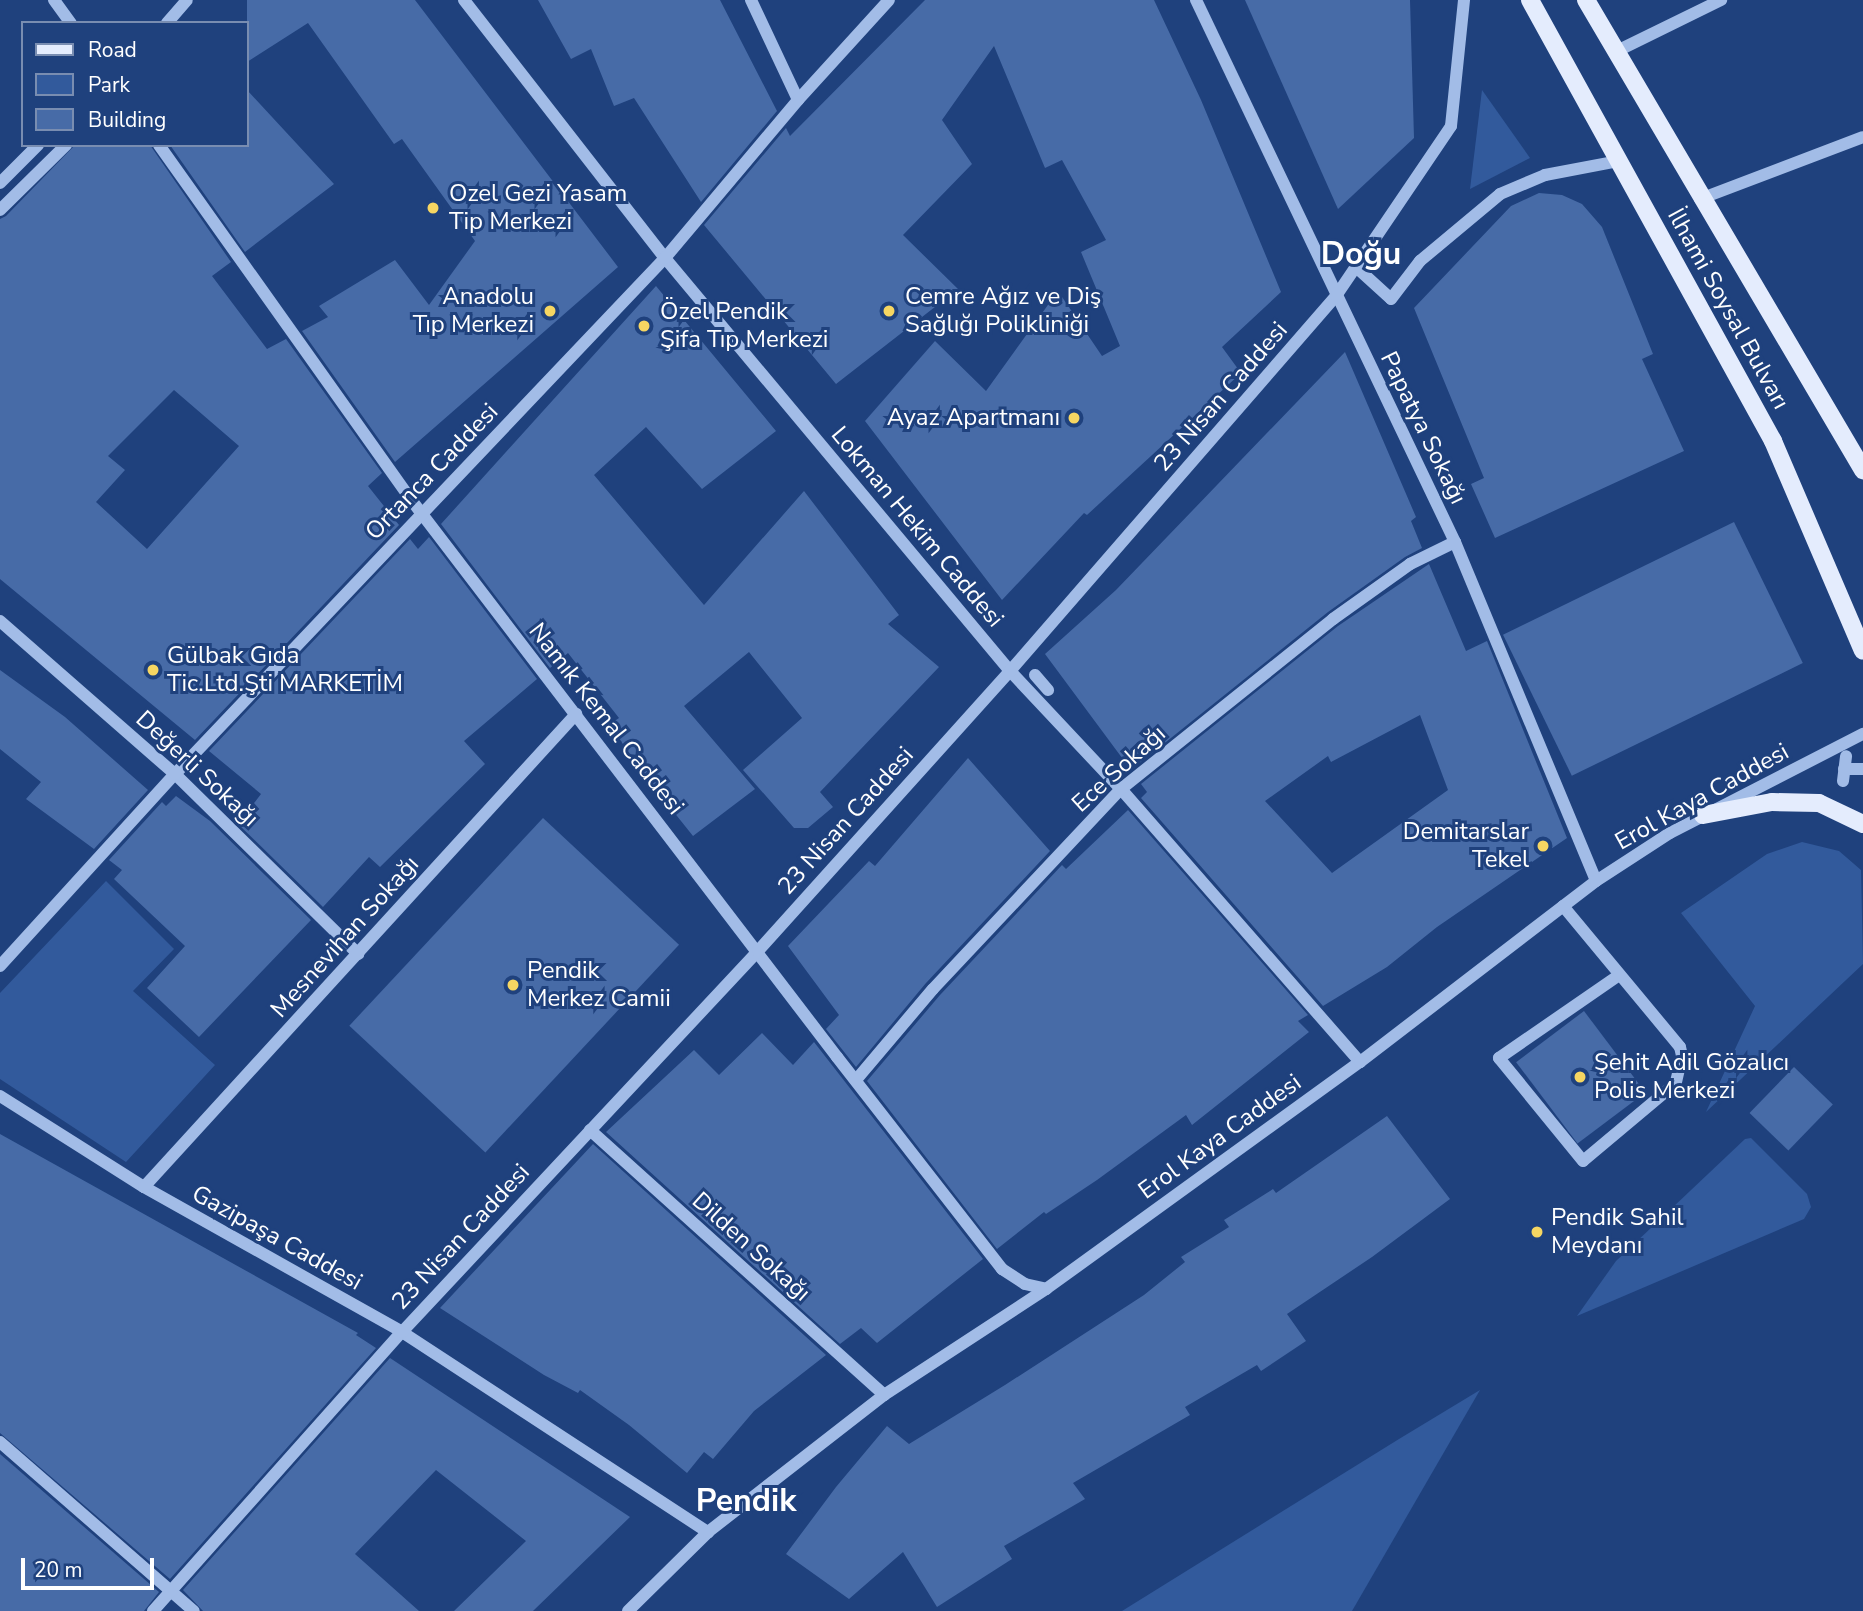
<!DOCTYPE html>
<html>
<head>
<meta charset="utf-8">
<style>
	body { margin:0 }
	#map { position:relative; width:1863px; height:1611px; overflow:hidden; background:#1f417d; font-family:"Nunito Sans",sans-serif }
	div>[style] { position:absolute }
	.green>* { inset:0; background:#325a9c }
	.building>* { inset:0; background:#476ba7; transform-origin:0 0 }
	.minor>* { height:12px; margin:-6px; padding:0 6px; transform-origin:6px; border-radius:6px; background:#a2bce7 }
	.major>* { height:18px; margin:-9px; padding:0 9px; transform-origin:9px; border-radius:9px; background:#e4ecfd }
	.dots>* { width:19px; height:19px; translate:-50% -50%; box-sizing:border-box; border:4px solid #1f417d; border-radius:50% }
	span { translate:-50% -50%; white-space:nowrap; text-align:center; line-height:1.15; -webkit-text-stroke:6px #1f417d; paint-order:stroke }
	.poi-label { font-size:24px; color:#fff }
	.left { translate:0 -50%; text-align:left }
	.right { translate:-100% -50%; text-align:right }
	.street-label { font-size:24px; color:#fff }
	.district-label { font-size:32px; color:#fff; font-weight:700 }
	.legend { position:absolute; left:21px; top:21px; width:228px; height:126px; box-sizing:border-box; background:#1f417d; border:2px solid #798db1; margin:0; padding:9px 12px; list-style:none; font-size:21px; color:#fff }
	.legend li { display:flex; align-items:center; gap:14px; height:35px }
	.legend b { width:35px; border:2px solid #798db1 }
	.scale { position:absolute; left:21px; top:1558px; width:133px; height:32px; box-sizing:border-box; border:4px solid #fff; border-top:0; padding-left:9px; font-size:21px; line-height:24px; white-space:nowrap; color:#fff; -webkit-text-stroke:5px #1f417d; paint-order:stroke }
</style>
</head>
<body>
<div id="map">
	<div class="green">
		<i style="clip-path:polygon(1482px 90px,1530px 158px,1470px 189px)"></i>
		<i style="clip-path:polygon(1802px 842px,1839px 851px,1861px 870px,1863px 964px,1706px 1112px,1755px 1006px,1681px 913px,1767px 854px)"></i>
		<i style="clip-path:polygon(106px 881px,174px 949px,133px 991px,215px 1065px,126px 1162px,0 1079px,0 993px)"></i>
		<i style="clip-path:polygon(1751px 1138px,1807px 1194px,1811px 1207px,1804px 1219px,1577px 1316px,1616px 1261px,1745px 1139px)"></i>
		<i style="clip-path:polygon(1480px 1390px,1352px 1611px,1122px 1611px,1399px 1439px)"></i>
	</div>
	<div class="building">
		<i style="clip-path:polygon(247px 0,415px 0,618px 267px,395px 462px,302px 331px,328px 317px,319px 306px,395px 260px,429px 305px,475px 241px,402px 139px,394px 144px,308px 23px,247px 62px)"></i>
		<i style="clip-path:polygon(538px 0,720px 0,777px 111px,701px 202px,634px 98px,614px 106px,591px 49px,571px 59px)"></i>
		<i style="clip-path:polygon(925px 0,1154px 0,1201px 100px,1281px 292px,1222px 347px,1241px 373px,1087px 515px,1084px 513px,1002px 600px,865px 421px,935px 341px,986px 391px,1058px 291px,1102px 356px,1120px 346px,1081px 252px,1106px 240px,1062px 160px,1045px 168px,994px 46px,942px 120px,972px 164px,903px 235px,958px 289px,836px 384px,704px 225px,786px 128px,790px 136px)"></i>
		<i style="clip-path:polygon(1245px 0,1410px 0,1414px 138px,1338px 209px)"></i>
		<i style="clip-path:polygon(247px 90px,334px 184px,245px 252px,170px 145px,247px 145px)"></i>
		<i style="clip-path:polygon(evenodd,75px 145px,150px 145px,231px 262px,212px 276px,267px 349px,286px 339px,382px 473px,368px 486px,399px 525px,195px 740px,0 579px,0 219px,6px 216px,75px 145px,174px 390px,239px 446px,147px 549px,96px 502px,125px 470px,108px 456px,174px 390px)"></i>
		<i style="clip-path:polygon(1539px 193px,1562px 195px,1582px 204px,1602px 227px,1653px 354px,1642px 359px,1684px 451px,1495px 538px,1471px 484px,1484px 478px,1414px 308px,1511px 206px)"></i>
		<i style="clip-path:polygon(656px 286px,776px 431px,702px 489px,646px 427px,594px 475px,704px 605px,804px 491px,899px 615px,888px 624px,939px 667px,820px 792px,833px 807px,808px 828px,794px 828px,743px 770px,802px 718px,749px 652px,684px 706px,755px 789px,693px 836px,637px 766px,610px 724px,619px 718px,568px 653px,550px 668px,441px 524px)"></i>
		<i style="clip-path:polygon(1345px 352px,1416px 517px,1411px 521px,1422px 548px,1405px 557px,1328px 612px,1131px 770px,1045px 654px,1116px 590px)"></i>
		<i style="left:1734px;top:522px;width:157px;height:257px;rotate:64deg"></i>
		<i style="clip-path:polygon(429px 537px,537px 679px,464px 741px,485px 764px,380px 867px,369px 857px,323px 907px,238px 824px,261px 794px,209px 751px,410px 539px,418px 549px)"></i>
		<i style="clip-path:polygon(evenodd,1429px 564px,1466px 651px,1487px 641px,1567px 838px,1437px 927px,1387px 967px,1323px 1006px,1141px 798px,1147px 792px,1141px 784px,1338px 626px,1429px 564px,1420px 715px,1448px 790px,1332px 873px,1265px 801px,1328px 756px,1331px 762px,1420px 715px)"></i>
		<i style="clip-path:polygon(0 670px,65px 717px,148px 790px,94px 849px,26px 799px,41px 782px,0 749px)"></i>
		<i style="clip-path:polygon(968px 758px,1050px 851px,926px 983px,856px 1067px,826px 1029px,839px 1015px,788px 946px,869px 861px,875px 866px)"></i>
		<i style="clip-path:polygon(176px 796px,210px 821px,311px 920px,199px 1037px,147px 988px,185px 946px,114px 879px,122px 870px,109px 860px,162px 802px,166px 806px)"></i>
		<i style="clip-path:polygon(1128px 810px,1308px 1015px,1298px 1021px,1309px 1032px,1192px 1125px,1186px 1115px,1097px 1180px,1046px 1214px,1044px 1212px,997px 1249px,867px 1081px,940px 995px,1062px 865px,1066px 869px)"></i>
		<i style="left:543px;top:818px;width:186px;height:284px;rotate:43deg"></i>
		<i style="left:1584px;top:1011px;width:102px;height:85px;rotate:53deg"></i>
		<i style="clip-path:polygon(762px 1033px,793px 1065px,814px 1042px,983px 1259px,877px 1343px,861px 1328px,840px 1344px,606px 1132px,694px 1050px,719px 1075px)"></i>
		<i style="left:1794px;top:1067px;width:54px;height:64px;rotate:44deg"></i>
		<i style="clip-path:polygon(1387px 1116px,1450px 1199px,1372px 1257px,1287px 1314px,1306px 1341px,1261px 1371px,1257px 1365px,1185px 1407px,1190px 1415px,1073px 1483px,1085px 1499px,1004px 1546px,1012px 1559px,937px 1607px,903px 1552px,849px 1599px,786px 1554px,836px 1487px,887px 1426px,909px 1444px,1005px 1385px,1144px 1295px,1185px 1262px,1181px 1257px,1229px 1227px,1224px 1220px,1273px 1189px,1276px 1193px)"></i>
		<i style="clip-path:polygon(0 1134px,358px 1333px,356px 1335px,376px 1348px,170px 1579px,0 1433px)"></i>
		<i style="clip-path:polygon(593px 1144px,826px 1355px,754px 1411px,713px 1459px,704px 1452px,687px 1473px,629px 1425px,580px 1390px,578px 1393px,544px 1375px,440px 1308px)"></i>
		<i style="clip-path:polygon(390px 1358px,630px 1517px,533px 1611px,454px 1611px,526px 1541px,436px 1470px,355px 1554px,419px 1611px,203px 1611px,183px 1590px)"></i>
		<i style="clip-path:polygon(0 1454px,159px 1592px,144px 1611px,0 1611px)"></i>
	</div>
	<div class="minor">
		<i style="left:54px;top:0;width:29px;rotate:54deg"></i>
		<i style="left:464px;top:0;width:327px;rotate:52.1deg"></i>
		<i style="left:665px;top:258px;width:538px;rotate:50.13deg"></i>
		<i style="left:1010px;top:671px;width:162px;rotate:46.8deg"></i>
		<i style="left:1121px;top:789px;width:363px;rotate:48.8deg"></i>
		<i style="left:751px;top:0;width:110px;rotate:64.8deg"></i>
		<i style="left:1196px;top:0;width:601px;rotate:64.46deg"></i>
		<i style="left:1455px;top:542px;width:367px;rotate:67.4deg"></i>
		<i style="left:167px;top:23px;width:30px;rotate:-49deg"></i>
		<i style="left:1617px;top:51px;width:116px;rotate:-26.1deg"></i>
		<i style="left:159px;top:145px;width:432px;rotate:54.6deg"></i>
		<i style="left:409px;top:497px;width:705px;rotate:52.61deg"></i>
		<i style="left:837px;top:1057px;width:269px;rotate:52.1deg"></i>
		<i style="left:1002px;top:1269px;width:27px;rotate:33deg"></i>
		<i style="left:1025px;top:1284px;width:22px;rotate:13deg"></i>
		<i style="left:0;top:183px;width:54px;rotate:-45deg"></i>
		<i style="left:1700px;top:199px;width:174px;rotate:-20.8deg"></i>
		<i style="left:0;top:210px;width:93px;rotate:-44.6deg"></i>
		<i style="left:1356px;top:267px;width:47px;rotate:42.4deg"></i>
		<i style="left:1391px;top:299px;width:48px;rotate:-52.7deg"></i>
		<i style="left:1420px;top:261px;width:104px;rotate:-39.9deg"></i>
		<i style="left:1500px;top:194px;width:49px;rotate:-22.9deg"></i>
		<i style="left:1545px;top:175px;width:69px;rotate:-10.8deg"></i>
		<i style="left:0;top:621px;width:232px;rotate:41.2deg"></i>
		<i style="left:175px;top:774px;width:257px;rotate:44.5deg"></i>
		<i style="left:1035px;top:675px;width:20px;rotate:49deg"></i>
		<i style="left:1844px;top:769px;width:19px"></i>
		<i style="left:1843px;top:781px;width:25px;rotate:-83deg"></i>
		<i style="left:1563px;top:906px;width:183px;rotate:50.3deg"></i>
		<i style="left:1680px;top:1047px;width:9px;rotate:77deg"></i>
		<i style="left:1682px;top:1056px;width:28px;rotate:103deg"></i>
		<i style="left:1676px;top:1083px;width:121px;rotate:140deg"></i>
		<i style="left:1583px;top:1161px;width:133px;rotate:-129.2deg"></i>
		<i style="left:1499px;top:1058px;width:145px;rotate:-34.6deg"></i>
		<i style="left:0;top:966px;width:260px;rotate:-47.7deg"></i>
		<i style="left:175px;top:774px;width:712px;rotate:-46.48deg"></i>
		<i style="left:665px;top:258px;width:207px;rotate:-49.9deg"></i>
		<i style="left:798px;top:100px;width:135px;rotate:-47.7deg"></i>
		<i style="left:856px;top:1080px;width:119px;rotate:-49.8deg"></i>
		<i style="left:933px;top:989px;width:274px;rotate:-46.8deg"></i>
		<i style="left:1121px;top:789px;width:272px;rotate:-38.7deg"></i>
		<i style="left:1333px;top:619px;width:95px;rotate:-35.5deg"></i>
		<i style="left:1410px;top:564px;width:50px;rotate:-26.1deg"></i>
		<i style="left:0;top:1096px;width:170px;rotate:32.3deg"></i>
		<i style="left:144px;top:1187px;width:296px;rotate:29.3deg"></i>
		<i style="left:402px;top:1332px;width:366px;rotate:33.2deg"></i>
		<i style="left:590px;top:1130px;width:396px;rotate:42deg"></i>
		<i style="left:144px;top:1187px;width:641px;rotate:-47.59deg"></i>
		<i style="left:0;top:1442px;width:257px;rotate:41.1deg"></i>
		<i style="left:153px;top:1611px;width:374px;rotate:-48.3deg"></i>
		<i style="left:402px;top:1332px;width:521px;rotate:-46.94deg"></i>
		<i style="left:758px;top:951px;width:377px;rotate:-48deg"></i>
		<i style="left:1010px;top:671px;width:497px;rotate:-49deg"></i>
		<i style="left:1336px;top:296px;width:205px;rotate:-55.9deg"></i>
		<i style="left:1451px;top:126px;width:127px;rotate:-84.1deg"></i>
		<i style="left:628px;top:1611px;width:112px;rotate:-44.6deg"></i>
		<i style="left:708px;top:1532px;width:223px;rotate:-37.9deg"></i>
		<i style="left:884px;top:1395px;width:194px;rotate:-33.2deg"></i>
		<i style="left:1046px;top:1289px;width:387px;rotate:-35.9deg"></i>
		<i style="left:1360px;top:1062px;width:297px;rotate:-37.5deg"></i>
		<i style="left:1596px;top:881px;width:88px;rotate:-33deg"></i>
		<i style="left:1670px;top:833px;width:217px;rotate:-27.2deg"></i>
	</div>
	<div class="major">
		<i style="left:1530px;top:0;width:504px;rotate:61.14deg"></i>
		<i style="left:1773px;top:441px;width:228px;rotate:66.8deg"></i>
		<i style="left:1586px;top:0;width:546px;rotate:59.49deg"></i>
		<i style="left:1703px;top:815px;width:70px;rotate:-10.7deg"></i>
		<i style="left:1772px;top:802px;width:47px;rotate:1.2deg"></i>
		<i style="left:1819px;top:803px;width:49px;rotate:25.5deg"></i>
	</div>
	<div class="dots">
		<i style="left:433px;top:208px;background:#f6d662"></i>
		<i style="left:550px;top:311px;background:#f6d662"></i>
		<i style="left:889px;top:311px;background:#f6d662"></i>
		<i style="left:644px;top:326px;background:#f6d662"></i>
		<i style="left:1074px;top:418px;background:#f6d662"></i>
		<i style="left:153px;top:670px;background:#f6d662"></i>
		<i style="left:1543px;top:846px;background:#f6d662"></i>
		<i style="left:513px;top:985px;background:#f6d662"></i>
		<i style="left:1580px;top:1077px;background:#f6d662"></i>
		<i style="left:1537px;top:1232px;background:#f6d662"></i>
	</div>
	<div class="poi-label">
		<span class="left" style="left:449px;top:208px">Ozel Gezi Yasam<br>Tip Merkezi</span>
		<span class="right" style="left:534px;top:311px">Anadolu<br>Tıp Merkezi</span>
		<span class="left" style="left:905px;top:311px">Cemre Ağız ve Diş<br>Sağlığı Polikliniği</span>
		<span class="left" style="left:660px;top:326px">Özel Pendik<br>Şifa Tıp Merkezi</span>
		<span class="right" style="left:1060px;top:418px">Ayaz Apartmanı</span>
		<span class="left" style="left:167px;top:670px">Gülbak Gıda<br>Tic.Ltd.Şti MARKETİM</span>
		<span class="right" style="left:1529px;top:846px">Demitarslar<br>Tekel</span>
		<span class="left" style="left:527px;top:985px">Pendik<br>Merkez Camii</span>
		<span class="left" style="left:1594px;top:1077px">Şehit Adil Gözalıcı<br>Polis Merkezi</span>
		<span class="left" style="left:1551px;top:1232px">Pendik Sahil<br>Meydanı</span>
	</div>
	<div class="street-label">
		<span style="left:1728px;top:309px;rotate:61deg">İlhami Soysal Bulvarı</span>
		<span style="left:1221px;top:397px;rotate:-49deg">23 Nisan Caddesi</span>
		<span style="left:1423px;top:428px;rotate:64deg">Papatya Sokağı</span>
		<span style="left:432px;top:472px;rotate:-46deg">Ortanca Caddesi</span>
		<span style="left:917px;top:527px;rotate:50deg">Lokman Hekim Caddesi</span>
		<span style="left:606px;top:719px;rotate:52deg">Namık Kemal Caddesi</span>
		<span style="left:197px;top:769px;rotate:43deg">Değerli Sokağı</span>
		<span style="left:1119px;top:769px;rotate:-42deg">Ece Sokağı</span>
		<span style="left:1702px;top:797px;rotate:-29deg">Erol Kaya Caddesi</span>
		<span style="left:846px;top:821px;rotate:-48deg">23 Nisan Caddesi</span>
		<span style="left:345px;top:937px;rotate:-48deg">Mesnevihan Sokağı</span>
		<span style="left:1220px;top:1137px;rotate:-36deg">Erol Kaya Caddesi</span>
		<span style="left:461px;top:1237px;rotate:-47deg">23 Nisan Caddesi</span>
		<span style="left:277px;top:1238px;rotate:29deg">Gazipaşa Caddesi</span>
		<span style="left:751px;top:1247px;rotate:42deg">Dilden Sokağı</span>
	</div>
	<div class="district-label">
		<span style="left:1361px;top:254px">Doğu</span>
		<span style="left:746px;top:1501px">Pendik</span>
	</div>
	<ul class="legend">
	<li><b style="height:9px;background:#e4ecfd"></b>Road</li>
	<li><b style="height:19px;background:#325a9c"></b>Park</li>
	<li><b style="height:19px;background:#476ba7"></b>Building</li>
	</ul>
	<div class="scale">20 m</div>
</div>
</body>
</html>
